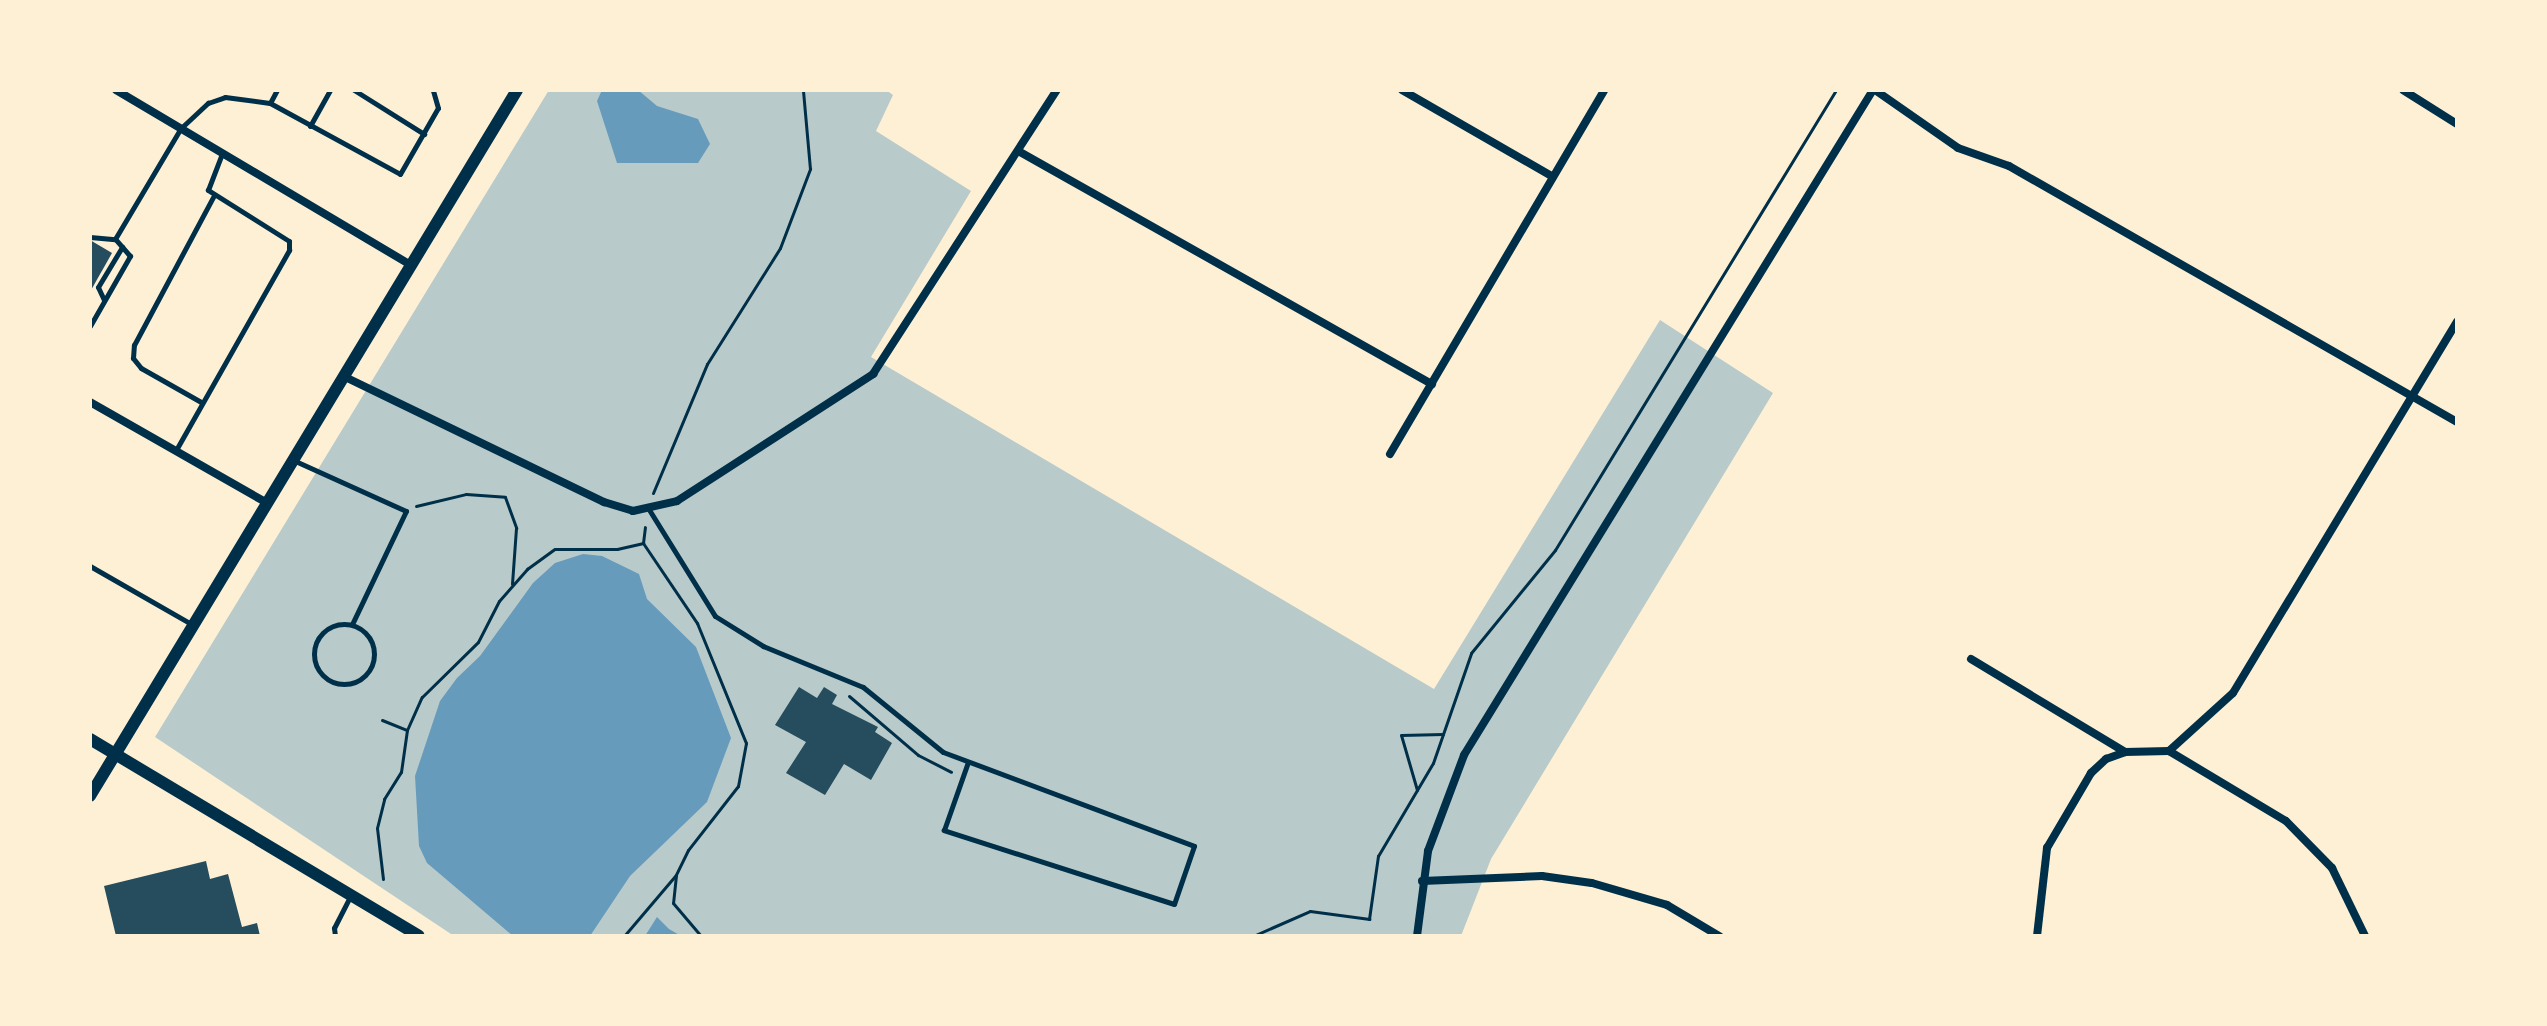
<!DOCTYPE html>
<html>
<head>
<meta charset="utf-8">
<style>
	body { margin:0 }
	#map { position:relative; width:2547px; height:1026px; overflow:hidden; background:#fdf0d5; font-family:"PT Serif",serif }
	div>[style] { position:absolute }
	.green>* { inset:0; background:#b9caca }
	.water>* { inset:0; background:#669bbc }
	.building>* { inset:0; background:#264d5e }
	.path>* { height:3px; margin:-1.5px; padding:0 1.5px; transform-origin:1.5px; border-radius:1.5px; background:#003049 }
	.service>* { height:5px; margin:-2.5px; padding:0 2.5px; transform-origin:2.5px; border-radius:2.5px; background:#003049 }
	.service>.ring { margin:-2.5px; padding:0; box-sizing:content-box; background:none; border:5px solid #003049; border-radius:50% }
	.minor>* { height:8px; margin:-4px; padding:0 4px; transform-origin:4px; border-radius:4px; background:#003049 }
	.tertiary>* { height:12px; margin:-6px; padding:0 6px; transform-origin:6px; border-radius:6px; background:#003049 }
	span { translate:-50% -50%; white-space:nowrap; text-align:center; line-height:1.15; -webkit-text-stroke:8px #fdf0d5; paint-order:stroke }
	.frame { position:absolute; inset:0; border:92px solid #fdf0d5; pointer-events:none }
</style>
</head>
<body>
<div id="map">
	<div class="green">
		<i style="clip-path:polygon(549px 90px,886px 90px,893px 95px,876px 131px,971px 191px,871px 357px,1434px 689px,1660px 320px,1773px 393px,1491px 859px,1461px 936px,454px 936px,155px 737px)"></i>
	</div>
	<div class="water">
		<i style="clip-path:polygon(602px 90px,638px 90px,657px 106px,698px 119px,710px 144px,698px 163px,617px 163px,597px 101px)"></i>
		<i style="clip-path:polygon(583px 554px,602px 556px,639px 574px,647px 599px,696px 647px,731px 738px,707px 802px,630px 876px,590px 936px,513px 936px,427px 863px,419px 846px,415px 776px,440px 701px,457px 678px,480px 656px,533px 583px,555px 563px)"></i>
		<i style="clip-path:polygon(657px 917px,669px 929px,681px 936px,645px 936px)"></i>
	</div>
	<div class="building">
		<i style="clip-path:polygon(90px 240px,112px 253px,90px 292px)"></i>
		<i style="clip-path:polygon(799px 687px,817px 698px,824px 687px,837px 695px,832px 704px,878px 727px,875px 732px,892px 743px,871px 780px,844px 764px,825px 795px,786px 773px,806px 742px,775px 725px)"></i>
		<i style="clip-path:polygon(206px 861px,210px 879px,228px 874px,242px 927px,257px 923px,260px 936px,116px 936px,104px 886px)"></i>
	</div>
	<div class="path">
		<i style="left:653px;top:493px;width:140px;rotate:-67.3deg"></i>
		<i style="left:707px;top:364px;width:137px;rotate:-57.8deg"></i>
		<i style="left:780px;top:248px;width:85px;rotate:-69.2deg"></i>
		<i style="left:810px;top:169px;width:79px;rotate:-95.1deg"></i>
		<i style="left:416px;top:506px;width:51px;rotate:-13.5deg"></i>
		<i style="left:466px;top:494px;width:39px;rotate:4deg"></i>
		<i style="left:505px;top:497px;width:33px;rotate:70deg"></i>
		<i style="left:516px;top:528px;width:56px;rotate:94.1deg"></i>
		<i style="left:643px;top:543px;width:97px;rotate:56deg"></i>
		<i style="left:697px;top:623px;width:130px;rotate:67.8deg"></i>
		<i style="left:746px;top:743px;width:44px;rotate:100.5deg"></i>
		<i style="left:738px;top:786px;width:81px;rotate:128deg"></i>
		<i style="left:688px;top:850px;width:28px;rotate:116deg"></i>
		<i style="left:676px;top:875px;width:28px;rotate:96deg"></i>
		<i style="left:673px;top:903px;width:43px;rotate:49.7deg"></i>
		<i style="left:849px;top:696px;width:91px;rotate:40.5deg"></i>
		<i style="left:918px;top:755px;width:37px;rotate:27deg"></i>
		<i style="left:382px;top:720px;width:27px;rotate:22deg"></i>
		<i style="left:1417px;top:790px;width:57px;rotate:-106.2deg"></i>
		<i style="left:1401px;top:735px;width:42px;rotate:-1.4deg"></i>
		<i style="left:383px;top:879px;width:51px;rotate:-96.7deg"></i>
		<i style="left:377px;top:828px;width:30px;rotate:-76deg"></i>
		<i style="left:384px;top:799px;width:32px;rotate:-58deg"></i>
		<i style="left:401px;top:772px;width:42px;rotate:-81.9deg"></i>
		<i style="left:407px;top:730px;width:36px;rotate:-66deg"></i>
		<i style="left:422px;top:697px;width:78px;rotate:-44.5deg"></i>
		<i style="left:478px;top:642px;width:46px;rotate:-62.9deg"></i>
		<i style="left:499px;top:601px;width:43px;rotate:-48.8deg"></i>
		<i style="left:527px;top:569px;width:34px;rotate:-36deg"></i>
		<i style="left:555px;top:549px;width:62px"></i>
		<i style="left:617px;top:549px;width:27px;rotate:-13deg"></i>
		<i style="left:643px;top:543px;width:16px;rotate:-83deg"></i>
		<i style="left:624px;top:936px;width:80px;rotate:-49.6deg"></i>
		<i style="left:1253px;top:936px;width:62px;rotate:-23.7deg"></i>
		<i style="left:1310px;top:911px;width:60px;rotate:7.7deg"></i>
		<i style="left:1369px;top:919px;width:64px;rotate:-81.9deg"></i>
		<i style="left:1378px;top:856px;width:108px;rotate:-59.4deg"></i>
		<i style="left:1433px;top:763px;width:116px;rotate:-70.9deg"></i>
		<i style="left:1471px;top:653px;width:133px;rotate:-50.8deg"></i>
		<i style="left:1555px;top:550px;width:539px;rotate:-58.58deg"></i>
	</div>
	<div class="service">
		<i style="left:354px;top:90px;width:83px;rotate:32.2deg"></i>
		<i style="left:270px;top:103px;width:15px;rotate:-62deg"></i>
		<i style="left:310px;top:126px;width:41px;rotate:-60.9deg"></i>
		<i style="left:90px;top:237px;width:25px;rotate:5deg"></i>
		<i style="left:104px;top:300px;width:14px;rotate:-115deg"></i>
		<i style="left:98px;top:287px;width:47px;rotate:-59deg"></i>
		<i style="left:90px;top:326px;width:81px;rotate:-60.3deg"></i>
		<i style="left:130px;top:256px;width:23px;rotate:-131deg"></i>
		<i style="left:115px;top:239px;width:129px;rotate:-59.3deg"></i>
		<i style="left:181px;top:128px;width:37px;rotate:-43deg"></i>
		<i style="left:208px;top:103px;width:18px;rotate:-19deg"></i>
		<i style="left:225px;top:97px;width:45px;rotate:7.6deg"></i>
		<i style="left:270px;top:103px;width:148px;rotate:28.6deg"></i>
		<i style="left:400px;top:174px;width:76px;rotate:-60.1deg"></i>
		<i style="left:438px;top:108px;width:19px;rotate:-106deg"></i>
		<i style="left:201px;top:402px;width:69px;rotate:-150.5deg"></i>
		<i style="left:141px;top:368px;width:13px;rotate:-129deg"></i>
		<i style="left:133px;top:358px;width:13px;rotate:-86deg"></i>
		<i style="left:134px;top:345px;width:168px;rotate:-61.9deg"></i>
		<i style="left:176px;top:450px;width:230px;rotate:-60.5deg"></i>
		<i style="left:289px;top:250px;width:9px;rotate:-90deg"></i>
		<i style="left:289px;top:241px;width:96px;rotate:-147.8deg"></i>
		<i style="left:208px;top:190px;width:40px;rotate:-69deg"></i>
		<i style="left:293px;top:460px;width:124px;rotate:24.3deg"></i>
		<i style="left:406px;top:511px;width:125px;rotate:115.5deg"></i>
		<i style="left:648px;top:508px;width:127px;rotate:58.2deg"></i>
		<i style="left:715px;top:616px;width:57px;rotate:32deg"></i>
		<i style="left:763px;top:646px;width:108px;rotate:22.3deg"></i>
		<i style="left:863px;top:687px;width:103px;rotate:39.1deg"></i>
		<i style="left:943px;top:752px;width:268px;rotate:20.5deg"></i>
		<i style="left:1194px;top:846px;width:61px;rotate:109deg"></i>
		<i style="left:1174px;top:904px;width:242px;rotate:-162.2deg"></i>
		<i style="left:944px;top:830px;width:72px;rotate:-70.6deg"></i>
		<i style="left:90px;top:566px;width:119px;rotate:29.8deg"></i>
		<i class="ring" style="left:314px;top:624px;width:55px;height:55px"></i>
		<i style="left:335px;top:936px;width:8px;rotate:-97deg"></i>
		<i style="left:334px;top:928px;width:35px;rotate:-63deg"></i>
	</div>
	<div class="minor">
		<i style="left:116px;top:90px;width:344px;rotate:30.7deg"></i>
		<i style="left:1402px;top:90px;width:174px;rotate:29.9deg"></i>
		<i style="left:1875px;top:90px;width:101px;rotate:34.9deg"></i>
		<i style="left:1958px;top:148px;width:54px;rotate:19.4deg"></i>
		<i style="left:2009px;top:166px;width:516px;rotate:29.74deg"></i>
		<i style="left:2403px;top:90px;width:64px;rotate:32.2deg"></i>
		<i style="left:1020px;top:152px;width:473px;rotate:29.4deg"></i>
		<i style="left:343px;top:376px;width:290px;rotate:25.8deg"></i>
		<i style="left:604px;top:502px;width:30px;rotate:17deg"></i>
		<i style="left:633px;top:511px;width:45px;rotate:-12.8deg"></i>
		<i style="left:677px;top:501px;width:234px;rotate:-32.9deg"></i>
		<i style="left:873px;top:374px;width:338px;rotate:-57.1deg"></i>
		<i style="left:90px;top:402px;width:202px;rotate:29.7deg"></i>
		<i style="left:1390px;top:454px;width:422px;rotate:-59.5deg"></i>
		<i style="left:1971px;top:659px;width:180px;rotate:31.1deg"></i>
		<i style="left:2169px;top:751px;width:86px;rotate:-42.2deg"></i>
		<i style="left:2233px;top:693px;width:434px;rotate:-58.9deg"></i>
		<i style="left:1422px;top:881px;width:120px;rotate:-2.4deg"></i>
		<i style="left:1542px;top:876px;width:50px;rotate:8deg"></i>
		<i style="left:1592px;top:883px;width:78px;rotate:16.3deg"></i>
		<i style="left:1667px;top:905px;width:61px;rotate:30.8deg"></i>
		<i style="left:1417px;top:936px;width:86px;rotate:-82.6deg"></i>
		<i style="left:1428px;top:851px;width:103px;rotate:-69.4deg"></i>
		<i style="left:1464px;top:755px;width:781px;rotate:-58.41deg"></i>
		<i style="left:2037px;top:936px;width:89px;rotate:-83.5deg"></i>
		<i style="left:2047px;top:848px;width:87px;rotate:-59.6deg"></i>
		<i style="left:2091px;top:773px;width:21px;rotate:-43deg"></i>
		<i style="left:2106px;top:759px;width:20px;rotate:-20deg"></i>
		<i style="left:2125px;top:752px;width:44px;rotate:-1.3deg"></i>
		<i style="left:2169px;top:751px;width:136px;rotate:30.9deg"></i>
		<i style="left:2286px;top:821px;width:66px;rotate:45.6deg"></i>
		<i style="left:2332px;top:868px;width:76px;rotate:64.1deg"></i>
	</div>
	<div class="tertiary">
		<i style="left:90px;top:739px;width:383px;rotate:30.9deg"></i>
		<i style="left:90px;top:796px;width:825px;rotate:-58.83deg"></i>
	</div>
	<div class="frame"></div>
</div>
</body>
</html>
